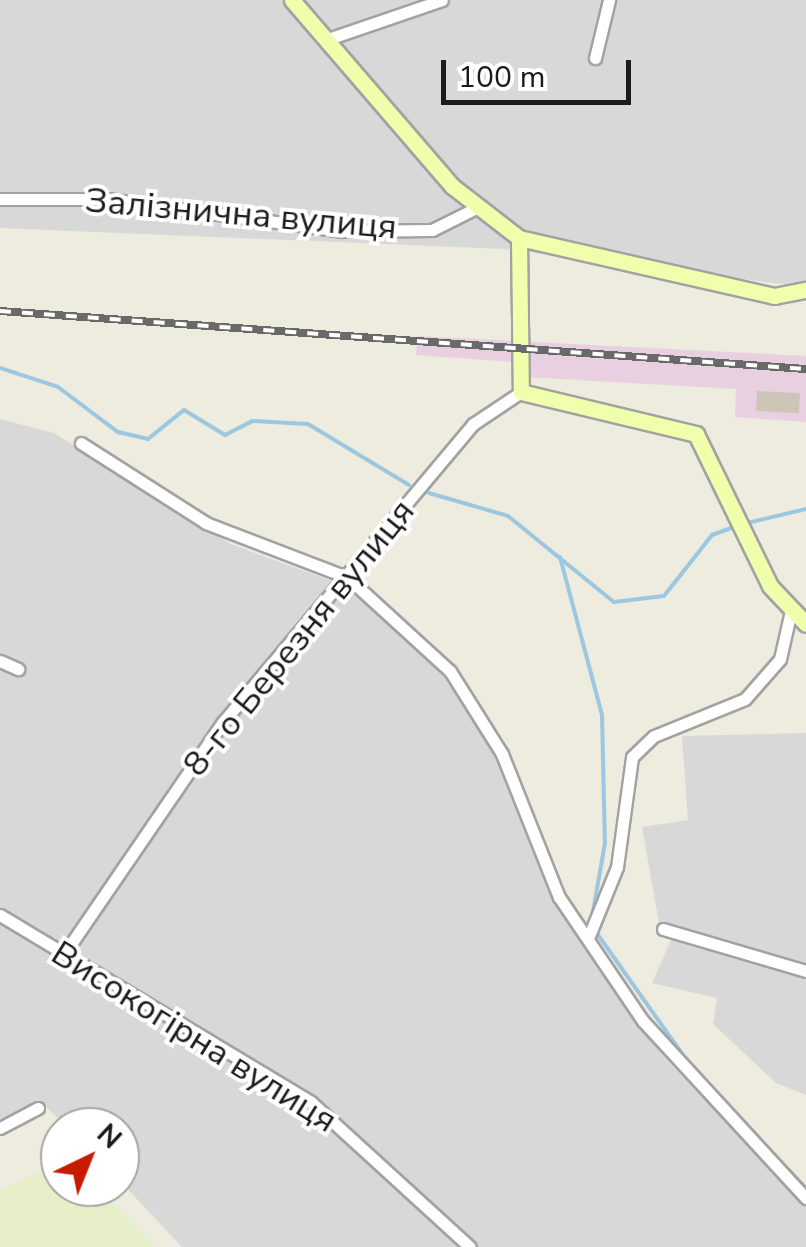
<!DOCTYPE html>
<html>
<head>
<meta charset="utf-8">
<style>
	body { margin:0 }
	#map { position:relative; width:806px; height:1247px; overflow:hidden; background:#eeebdf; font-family:"Nunito Sans",sans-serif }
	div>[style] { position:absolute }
	.residential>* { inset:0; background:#d9d8d8 }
	.industrial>* { inset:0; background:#e8d0e0 }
	.farmland>* { inset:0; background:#e7efc8 }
	.stream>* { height:4px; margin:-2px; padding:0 2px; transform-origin:2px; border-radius:2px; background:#9bc7e0 }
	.building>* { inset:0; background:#cec5b8; transform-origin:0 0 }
	.roads { filter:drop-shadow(2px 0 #a2a2a2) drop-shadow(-2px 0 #a2a2a2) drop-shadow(0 2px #a2a2a2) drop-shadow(0 -2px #a2a2a2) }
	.street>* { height:11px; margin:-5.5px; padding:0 5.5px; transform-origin:5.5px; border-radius:5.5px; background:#fff }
	.secondary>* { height:15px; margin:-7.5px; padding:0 7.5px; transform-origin:7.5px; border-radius:7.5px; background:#efffac }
	.rail>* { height:8px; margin-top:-4px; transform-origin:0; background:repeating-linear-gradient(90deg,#fff 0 11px,#696969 0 22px); box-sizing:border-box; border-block:2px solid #696969 }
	span { translate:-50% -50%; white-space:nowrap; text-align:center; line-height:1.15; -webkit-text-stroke:8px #fff; paint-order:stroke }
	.street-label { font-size:35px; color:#1b1b1b }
	.north { position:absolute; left:40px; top:1107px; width:100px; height:100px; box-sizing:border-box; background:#fff; border:2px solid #a4a4a4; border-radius:50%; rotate:43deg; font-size:28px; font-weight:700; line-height:40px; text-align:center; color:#1b1b1b }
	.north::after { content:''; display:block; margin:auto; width:35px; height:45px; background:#c61b00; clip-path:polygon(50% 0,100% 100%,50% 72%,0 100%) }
	.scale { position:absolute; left:441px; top:60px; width:190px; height:45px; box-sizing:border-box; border:5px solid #1b1b1b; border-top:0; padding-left:12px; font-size:30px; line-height:35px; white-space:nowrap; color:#1b1b1b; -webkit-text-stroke:8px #fff; paint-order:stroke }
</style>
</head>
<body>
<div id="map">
	<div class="residential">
		<i style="clip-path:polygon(0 0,806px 0,806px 287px,504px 249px,0 228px)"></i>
		<i style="clip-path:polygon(0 419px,54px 433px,231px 544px,353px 589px,437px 668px,485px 733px,550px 894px,663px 1056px,806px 1208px,806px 1247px,182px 1247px,120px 1181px,120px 1127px,67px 1127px,41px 1102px,0 1119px)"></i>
		<i style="clip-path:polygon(806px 733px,806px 1095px,776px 1083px,713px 1024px,717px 998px,652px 983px,676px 929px,659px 923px,642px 827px,688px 820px,682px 736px)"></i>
	</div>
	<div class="industrial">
		<i style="clip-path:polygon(417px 336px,806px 356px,806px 422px,735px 417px,736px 389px,525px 377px,526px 363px,416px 355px)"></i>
	</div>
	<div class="farmland">
		<i style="clip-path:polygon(45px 1169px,60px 1172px,60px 1187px,98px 1188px,156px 1247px,0 1247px,0 1191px)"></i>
	</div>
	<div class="stream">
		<i style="left:0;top:368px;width:61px;rotate:18.1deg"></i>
		<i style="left:58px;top:387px;width:75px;rotate:36.9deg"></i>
		<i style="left:118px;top:432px;width:31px;rotate:13deg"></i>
		<i style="left:148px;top:439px;width:46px;rotate:-38.9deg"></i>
		<i style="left:184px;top:410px;width:48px;rotate:31.4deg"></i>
		<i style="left:225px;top:435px;width:30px;rotate:-27deg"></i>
		<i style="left:252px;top:421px;width:56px;rotate:3.1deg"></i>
		<i style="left:308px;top:424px;width:118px;rotate:31.1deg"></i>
		<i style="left:429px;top:493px;width:82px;rotate:16.2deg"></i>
		<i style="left:508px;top:516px;width:136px;rotate:39.1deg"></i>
		<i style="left:614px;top:602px;width:50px;rotate:-6.8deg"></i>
		<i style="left:664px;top:596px;width:78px;rotate:-51.8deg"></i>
		<i style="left:712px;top:535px;width:23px;rotate:-20deg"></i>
		<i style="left:743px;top:524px;width:65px;rotate:-13.4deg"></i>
		<i style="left:560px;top:557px;width:163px;rotate:75.1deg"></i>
		<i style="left:602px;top:715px;width:128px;rotate:88.7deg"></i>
		<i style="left:605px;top:843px;width:81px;rotate:99.9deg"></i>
		<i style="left:598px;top:935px;width:159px;rotate:54.7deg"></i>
		<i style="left:754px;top:1134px;width:75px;rotate:46.1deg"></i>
	</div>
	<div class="building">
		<i style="left:757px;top:391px;width:43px;height:20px;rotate:3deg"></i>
	</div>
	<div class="roads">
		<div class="street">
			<i style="left:331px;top:38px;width:117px;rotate:-18.9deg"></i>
			<i style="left:595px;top:58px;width:60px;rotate:-76.4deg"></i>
			<i style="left:0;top:199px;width:108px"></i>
			<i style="left:108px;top:199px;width:237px;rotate:7.8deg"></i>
			<i style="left:343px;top:231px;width:89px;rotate:-0.6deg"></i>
			<i style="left:432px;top:230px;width:49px;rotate:-26.6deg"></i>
			<i style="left:81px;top:443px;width:148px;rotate:32.6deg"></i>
			<i style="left:206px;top:523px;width:151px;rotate:21deg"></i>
			<i style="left:347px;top:577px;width:139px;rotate:42.4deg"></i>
			<i style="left:450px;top:671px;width:98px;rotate:57.9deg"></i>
			<i style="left:502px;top:754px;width:154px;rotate:68.3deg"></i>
			<i style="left:559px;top:897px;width:150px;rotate:55.9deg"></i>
			<i style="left:643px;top:1021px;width:241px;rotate:47.4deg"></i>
			<i style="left:0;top:661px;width:20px;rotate:24deg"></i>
			<i style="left:0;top:915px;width:363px;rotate:31deg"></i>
			<i style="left:311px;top:1102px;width:215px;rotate:42.4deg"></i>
			<i style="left:663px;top:929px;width:149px;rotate:16.4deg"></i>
			<i style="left:589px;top:936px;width:74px;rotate:-67.9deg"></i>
			<i style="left:617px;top:867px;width:111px;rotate:-82.2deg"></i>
			<i style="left:632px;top:757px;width:30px;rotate:-44deg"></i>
			<i style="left:654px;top:736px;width:98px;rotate:-22.1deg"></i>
			<i style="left:745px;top:699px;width:53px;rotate:-48.8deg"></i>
			<i style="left:780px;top:659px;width:45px;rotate:-77.2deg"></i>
			<i style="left:64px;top:954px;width:281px;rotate:-55.6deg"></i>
			<i style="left:223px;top:722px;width:389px;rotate:-50deg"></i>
			<i style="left:473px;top:424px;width:58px;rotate:-33.7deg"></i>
			<i style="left:0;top:1128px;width:43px;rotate:-27.8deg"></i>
		</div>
		<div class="secondary">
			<i style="left:292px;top:0;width:245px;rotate:49.3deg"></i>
			<i style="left:452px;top:186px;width:85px;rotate:37.8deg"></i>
			<i style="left:519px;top:238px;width:262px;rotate:12.8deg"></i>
			<i style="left:774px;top:296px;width:33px;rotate:-11deg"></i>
			<i style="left:519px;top:238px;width:154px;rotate:89.3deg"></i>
			<i style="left:521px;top:392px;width:180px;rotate:13.5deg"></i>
			<i style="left:696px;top:434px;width:169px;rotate:64deg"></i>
			<i style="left:770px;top:586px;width:52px;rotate:46.5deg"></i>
		</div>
	</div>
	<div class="rail">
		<i style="left:0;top:311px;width:808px;rotate:4.12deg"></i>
	</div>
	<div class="street-label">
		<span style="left:241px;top:214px;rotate:5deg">Залізнична вулиця</span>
		<span style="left:299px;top:638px;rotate:-51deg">8-го Березня вулиця</span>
		<span style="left:194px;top:1037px;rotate:32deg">Високогірна вулиця</span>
	</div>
	<div class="north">N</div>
	<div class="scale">100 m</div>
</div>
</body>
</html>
